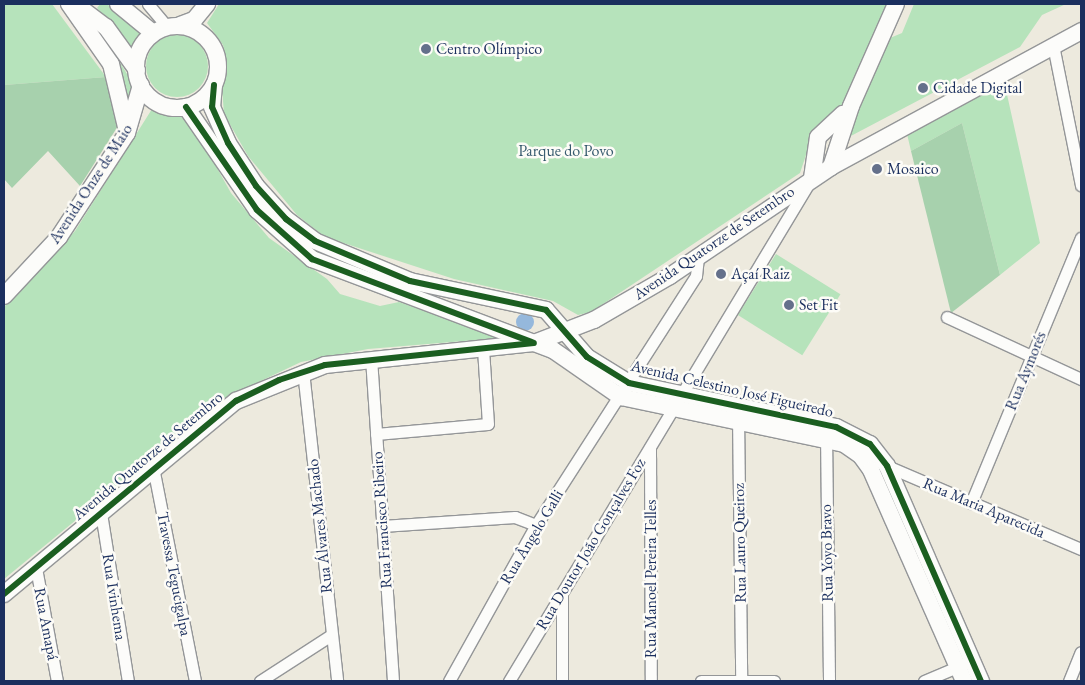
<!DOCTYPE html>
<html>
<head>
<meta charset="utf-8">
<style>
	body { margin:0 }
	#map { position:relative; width:1085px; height:685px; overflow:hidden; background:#edeade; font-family:"EB Garamond",serif }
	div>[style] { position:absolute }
	.green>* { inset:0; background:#b6e3bb; transform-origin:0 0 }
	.round { border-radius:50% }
	.forest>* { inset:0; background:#a7d1ad }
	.water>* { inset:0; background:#95b8dc }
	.roads { filter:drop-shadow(1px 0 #949698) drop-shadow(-1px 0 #949698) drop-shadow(0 1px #949698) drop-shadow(0 -1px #949698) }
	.street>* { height:11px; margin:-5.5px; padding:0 5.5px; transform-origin:5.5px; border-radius:5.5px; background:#fcfcfa }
	.secondary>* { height:16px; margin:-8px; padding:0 8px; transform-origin:8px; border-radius:8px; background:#fcfcfa }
	.secondary>.ring { margin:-8px; padding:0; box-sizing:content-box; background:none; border:16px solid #fcfcfa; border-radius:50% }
	.cycleway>* { height:6px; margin:-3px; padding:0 3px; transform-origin:3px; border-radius:3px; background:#1b5e20 }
	.dots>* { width:14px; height:14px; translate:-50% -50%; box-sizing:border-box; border:2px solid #fdfcf7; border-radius:50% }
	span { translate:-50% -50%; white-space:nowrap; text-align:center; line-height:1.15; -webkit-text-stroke:5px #fdfcf7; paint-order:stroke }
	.poi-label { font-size:16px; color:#1b2f5e }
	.left { translate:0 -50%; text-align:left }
	.park-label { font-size:16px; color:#365a6e }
	.street-label { font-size:16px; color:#1b2f5e }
	.frame { position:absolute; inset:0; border:5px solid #1b2f5e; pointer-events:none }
</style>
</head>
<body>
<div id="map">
	<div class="green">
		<i style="clip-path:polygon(4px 4px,52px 4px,106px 77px,4px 85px)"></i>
		<i style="clip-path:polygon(100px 4px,107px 4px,141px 33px,133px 50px,97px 8px)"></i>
		<i style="clip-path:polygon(219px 4px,888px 4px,842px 107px,812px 137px,800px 173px,591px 312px,578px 315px,553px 301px,454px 279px,325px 237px,297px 215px,248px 156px,224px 114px,222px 88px,227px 65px,223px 45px,207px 23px)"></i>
		<i style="clip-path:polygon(914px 4px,1066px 4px,1042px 15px,1020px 47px,847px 138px,890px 38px,902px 33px)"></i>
		<i style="clip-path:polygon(88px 23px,100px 30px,132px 82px,129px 114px)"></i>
		<i class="round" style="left:146px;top:35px;width:62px;height:62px"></i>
		<i style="clip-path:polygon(1004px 81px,1040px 243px,1000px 275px,962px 123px,911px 151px,907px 134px)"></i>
		<i style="clip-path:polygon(152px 109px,182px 116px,193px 125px,231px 193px,269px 238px,327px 279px,340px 294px,380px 306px,399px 302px,500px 338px,368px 349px,301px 362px,225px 398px,4px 579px,4px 307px,75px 231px)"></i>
		<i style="left:776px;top:254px;width:76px;height:72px;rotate:32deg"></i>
	</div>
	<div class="forest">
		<i style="clip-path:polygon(106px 77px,118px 126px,80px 186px,48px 151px,12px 188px,4px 179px,4px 85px)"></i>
		<i style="clip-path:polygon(962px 123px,1000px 275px,951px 313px,911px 151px)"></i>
	</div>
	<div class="water">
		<i class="round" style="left:516px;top:313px;width:18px;height:18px"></i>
	</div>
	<div class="roads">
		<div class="street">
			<i style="left:148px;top:4px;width:30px;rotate:50deg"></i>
			<i style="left:1053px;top:45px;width:143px;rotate:78.7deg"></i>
			<i style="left:947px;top:317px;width:148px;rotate:24.8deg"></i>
			<i style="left:371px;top:358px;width:324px;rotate:86.1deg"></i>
			<i style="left:303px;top:371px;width:312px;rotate:83.7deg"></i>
			<i style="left:738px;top:415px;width:264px;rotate:89.3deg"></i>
			<i style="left:826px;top:433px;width:248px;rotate:89.3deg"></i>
			<i style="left:376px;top:434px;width:112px;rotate:-5.1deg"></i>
			<i style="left:488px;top:424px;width:75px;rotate:-93.8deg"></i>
			<i style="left:650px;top:448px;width:233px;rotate:89.8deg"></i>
			<i style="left:887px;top:466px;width:211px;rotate:23.2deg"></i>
			<i style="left:153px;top:467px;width:218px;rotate:78.9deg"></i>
			<i style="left:971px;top:503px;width:287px;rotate:-67.5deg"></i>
			<i style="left:101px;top:513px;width:170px;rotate:80.9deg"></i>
			<i style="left:382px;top:526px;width:133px;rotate:-3.9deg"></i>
			<i style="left:515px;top:517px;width:22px;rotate:21deg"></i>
			<i style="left:36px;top:568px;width:115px;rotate:79.5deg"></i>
			<i style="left:562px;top:595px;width:86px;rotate:90deg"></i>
			<i style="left:260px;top:681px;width:85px;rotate:-32.9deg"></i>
			<i style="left:449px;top:681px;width:179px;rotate:-60.9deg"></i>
			<i style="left:536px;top:525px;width:296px;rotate:-57.3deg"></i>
			<i style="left:696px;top:276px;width:20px;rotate:-84deg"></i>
			<i style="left:509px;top:681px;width:578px;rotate:-58.95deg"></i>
			<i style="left:701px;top:681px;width:73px"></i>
			<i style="left:924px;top:681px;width:43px;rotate:-23deg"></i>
			<i style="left:1069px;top:681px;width:31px;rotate:-68deg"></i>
		</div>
		<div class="secondary">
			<i style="left:69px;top:4px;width:73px;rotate:55deg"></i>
			<i style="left:111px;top:64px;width:69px;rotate:76.6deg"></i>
			<i style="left:118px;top:4px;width:45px;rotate:39.6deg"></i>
			<i style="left:79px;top:7px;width:34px;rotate:37deg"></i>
			<i style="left:106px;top:27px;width:53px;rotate:54.2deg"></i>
			<i style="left:180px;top:25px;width:15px;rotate:-20deg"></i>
			<i style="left:194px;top:20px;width:21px;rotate:-51deg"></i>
			<i class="ring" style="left:136px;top:26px;width:66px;height:66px"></i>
			<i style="left:214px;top:85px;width:22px;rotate:95deg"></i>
			<i style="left:212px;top:107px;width:39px;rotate:66deg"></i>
			<i style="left:228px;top:143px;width:51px;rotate:56.9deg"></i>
			<i style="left:256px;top:186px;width:45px;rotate:47.7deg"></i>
			<i style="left:286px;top:219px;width:36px;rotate:37deg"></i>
			<i style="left:315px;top:241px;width:103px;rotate:22.8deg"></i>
			<i style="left:410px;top:281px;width:139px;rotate:12deg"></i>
			<i style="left:546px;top:310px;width:62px;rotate:48.9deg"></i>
			<i style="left:587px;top:357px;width:49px;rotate:31.8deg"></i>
			<i style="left:629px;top:383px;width:212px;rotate:12deg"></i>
			<i style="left:836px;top:427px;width:38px;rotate:27deg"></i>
			<i style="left:870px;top:444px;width:28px;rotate:52deg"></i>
			<i style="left:887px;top:466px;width:235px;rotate:66.4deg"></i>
			<i style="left:186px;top:107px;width:125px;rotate:55.4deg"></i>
			<i style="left:257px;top:210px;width:74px;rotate:41.7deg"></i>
			<i style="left:312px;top:259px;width:258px;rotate:20.7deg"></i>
			<i style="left:553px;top:350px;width:83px;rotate:34.7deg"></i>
			<i style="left:621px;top:397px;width:228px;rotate:11.9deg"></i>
			<i style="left:844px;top:444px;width:21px;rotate:35deg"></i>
			<i style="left:861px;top:456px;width:17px;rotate:54deg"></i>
			<i style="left:871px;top:470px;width:231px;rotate:66.2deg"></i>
			<i style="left:831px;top:167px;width:64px;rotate:-71.8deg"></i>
			<i style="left:851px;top:106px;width:111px;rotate:-66.2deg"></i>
			<i style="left:812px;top:178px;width:41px;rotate:-81.7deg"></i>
			<i style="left:818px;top:137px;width:34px;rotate:-43deg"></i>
			<i style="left:4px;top:296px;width:81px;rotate:-47deg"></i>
			<i style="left:59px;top:237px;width:124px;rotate:-56.8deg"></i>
			<i style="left:127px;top:133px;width:50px;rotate:-73.7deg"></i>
			<i style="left:4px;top:594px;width:302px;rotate:-39.8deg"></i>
			<i style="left:236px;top:401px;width:96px;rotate:-22deg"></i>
			<i style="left:325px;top:365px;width:210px;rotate:-6deg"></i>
			<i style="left:534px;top:343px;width:64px;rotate:-21deg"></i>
			<i style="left:594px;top:320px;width:88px;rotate:-30.1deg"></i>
			<i style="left:670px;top:276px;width:194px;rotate:-34.1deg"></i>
			<i style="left:831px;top:167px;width:285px;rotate:-28.5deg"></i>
		</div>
	</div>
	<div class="cycleway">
		<i style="left:214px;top:85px;width:22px;rotate:95deg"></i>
		<i style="left:212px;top:107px;width:39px;rotate:66deg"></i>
		<i style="left:228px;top:143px;width:51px;rotate:56.9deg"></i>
		<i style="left:256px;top:186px;width:45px;rotate:47.7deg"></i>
		<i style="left:286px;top:219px;width:36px;rotate:37deg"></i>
		<i style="left:315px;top:241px;width:103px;rotate:22.8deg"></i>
		<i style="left:410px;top:281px;width:139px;rotate:12deg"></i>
		<i style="left:546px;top:310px;width:62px;rotate:48.9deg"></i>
		<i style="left:587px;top:357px;width:49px;rotate:31.8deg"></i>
		<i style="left:629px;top:383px;width:212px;rotate:12deg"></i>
		<i style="left:836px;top:427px;width:38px;rotate:27deg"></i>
		<i style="left:870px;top:444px;width:28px;rotate:52deg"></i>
		<i style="left:887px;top:466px;width:235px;rotate:66.4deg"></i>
		<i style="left:186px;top:107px;width:125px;rotate:55.4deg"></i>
		<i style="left:257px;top:210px;width:74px;rotate:41.7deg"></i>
		<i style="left:312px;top:259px;width:235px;rotate:20.7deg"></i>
		<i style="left:4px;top:594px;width:302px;rotate:-39.8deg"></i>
		<i style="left:236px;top:401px;width:48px;rotate:-26deg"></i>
		<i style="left:279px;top:380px;width:48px;rotate:-18.1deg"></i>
		<i style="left:325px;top:365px;width:210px;rotate:-6deg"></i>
	</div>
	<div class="dots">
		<i style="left:426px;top:49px;background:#64708b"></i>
		<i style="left:923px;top:88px;background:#64708b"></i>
		<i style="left:877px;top:169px;background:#64708b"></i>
		<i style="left:721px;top:274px;background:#64708b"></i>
		<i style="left:789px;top:305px;background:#64708b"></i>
	</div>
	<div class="poi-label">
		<span class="left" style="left:436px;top:49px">Centro Olímpico</span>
		<span class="left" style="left:933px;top:88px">Cidade Digital</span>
		<span class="left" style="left:887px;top:169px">Mosaico</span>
		<span class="left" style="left:731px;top:274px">Açaí Raiz</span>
		<span class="left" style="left:799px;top:305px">Set Fit</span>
	</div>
	<div class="park-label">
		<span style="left:566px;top:151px">Parque do Povo</span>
	</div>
	<div class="street-label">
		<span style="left:91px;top:184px;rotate:-57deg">Avenida Onze de Maio</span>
		<span style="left:714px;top:243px;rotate:-34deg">Avenida Quatorze de Setembro</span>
		<span style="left:1026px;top:371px;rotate:-68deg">Rua Aymorés</span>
		<span style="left:732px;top:389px;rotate:13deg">Avenida Celestino José Figueiredo</span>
		<span style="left:148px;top:456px;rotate:-40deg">Avenida Quatorze de Setembro</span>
		<span style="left:984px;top:508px;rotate:23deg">Rua Maria Aparecida</span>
		<span style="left:382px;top:520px;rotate:-94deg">Rua Francisco Ribeiro</span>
		<span style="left:320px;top:526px;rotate:-96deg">Rua Álvares Machado</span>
		<span style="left:532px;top:537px;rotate:-59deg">Rua Ângelo Galli</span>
		<span style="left:740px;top:543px;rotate:-91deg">Rua Lauro Queiroz</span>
		<span style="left:591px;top:544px;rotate:-59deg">Rua Doutor João Gonçalves Foz</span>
		<span style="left:827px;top:553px;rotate:-91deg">Rua Yoyo Bravo</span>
		<span style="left:174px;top:574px;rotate:79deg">Travessa Tegucigalpa</span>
		<span style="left:651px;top:579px;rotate:-90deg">Rua Manoel Pereira Telles</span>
		<span style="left:114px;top:597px;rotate:81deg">Rua Ivinhema</span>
		<span style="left:46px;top:624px;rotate:79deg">Rua Amapá</span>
	</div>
	<div class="frame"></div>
</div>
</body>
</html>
